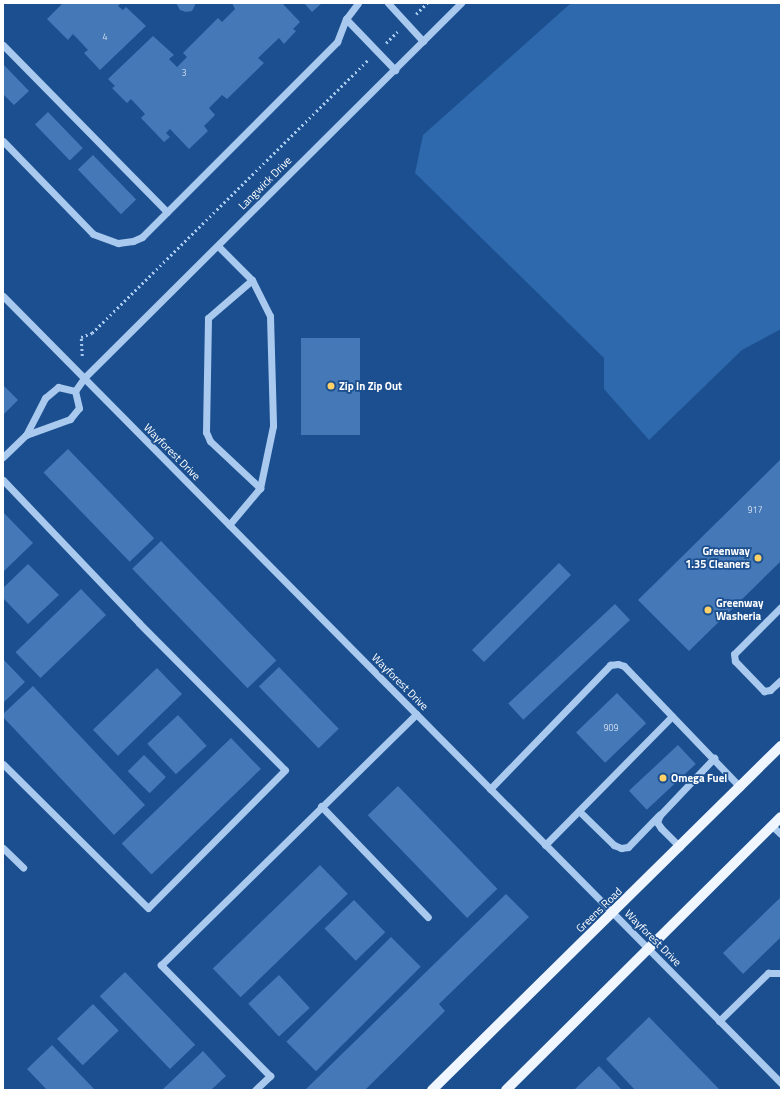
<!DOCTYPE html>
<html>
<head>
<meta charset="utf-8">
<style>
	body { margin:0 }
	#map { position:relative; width:784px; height:1093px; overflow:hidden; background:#1b4f8f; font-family:"Titillium Web",sans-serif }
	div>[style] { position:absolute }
	.green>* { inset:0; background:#2e69ad }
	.building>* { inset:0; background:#4478b7; transform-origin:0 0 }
	.path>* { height:2.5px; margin-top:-1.25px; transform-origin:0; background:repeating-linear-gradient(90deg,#a9c9ee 0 2px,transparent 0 5px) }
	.minor>* { height:7px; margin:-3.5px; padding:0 3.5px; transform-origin:3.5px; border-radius:3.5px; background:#a9c9ee }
	.major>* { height:10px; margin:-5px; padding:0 5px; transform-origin:5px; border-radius:5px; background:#f0f6ff }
	.dots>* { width:11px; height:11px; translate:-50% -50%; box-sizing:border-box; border:2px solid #1b4f8f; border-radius:50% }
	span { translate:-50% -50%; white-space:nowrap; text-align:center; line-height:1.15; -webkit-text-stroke:3.5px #1b4f8f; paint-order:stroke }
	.number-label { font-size:9px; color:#d0dded }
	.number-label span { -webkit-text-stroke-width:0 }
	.street-label { font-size:11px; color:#fff }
	.poi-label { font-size:11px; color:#fff; font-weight:700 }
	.left { translate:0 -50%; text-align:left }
	.right { translate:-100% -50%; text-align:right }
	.frame { position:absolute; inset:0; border:4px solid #fff; pointer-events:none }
</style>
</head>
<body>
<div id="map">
	<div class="green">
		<i style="clip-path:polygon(571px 3px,781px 3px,781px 329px,742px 350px,649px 440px,604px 389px,604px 358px,415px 173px,423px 135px)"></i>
	</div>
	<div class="building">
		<i style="clip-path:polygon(63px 3px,121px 3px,118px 6px,123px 10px,126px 7px,146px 26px,100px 70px,84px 53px,88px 50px,73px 34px,68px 40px,47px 19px)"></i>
		<i style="clip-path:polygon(176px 3px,196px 3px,192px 11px,186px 12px,180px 10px)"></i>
		<i style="clip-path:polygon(232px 3px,282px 3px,300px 22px,293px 29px,296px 31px,284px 44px,279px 38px,258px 58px,264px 63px,227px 99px,222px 95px,209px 108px,215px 115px,204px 126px,208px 131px,189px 149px,170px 129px,166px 133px,170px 137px,164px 142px,141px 118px,145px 114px,131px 99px,127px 103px,112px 88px,115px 86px,108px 79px,153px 36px,174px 55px,169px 59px,177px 67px,187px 57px,183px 53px,218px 18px,222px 22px,235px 9px)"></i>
		<i style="clip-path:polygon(304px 3px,322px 3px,312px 12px)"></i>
		<i style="clip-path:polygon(3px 64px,29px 91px,14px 105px,3px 94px)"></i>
		<i style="left:48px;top:112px;width:50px;height:18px;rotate:46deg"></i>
		<i style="left:93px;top:155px;width:62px;height:21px;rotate:46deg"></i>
		<i style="left:301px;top:338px;width:59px;height:97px"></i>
		<i style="clip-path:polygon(3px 385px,18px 400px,3px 415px)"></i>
		<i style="left:68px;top:449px;width:124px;height:34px;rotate:46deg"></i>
		<i style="clip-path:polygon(781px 459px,781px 561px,689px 651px,638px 600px)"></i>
		<i style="clip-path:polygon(4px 513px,33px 543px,3px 572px,3px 515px)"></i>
		<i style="left:161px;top:541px;width:166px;height:40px;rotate:46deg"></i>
		<i style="left:559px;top:563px;width:17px;height:123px;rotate:45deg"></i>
		<i style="clip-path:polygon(28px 564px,59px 595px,28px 624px,3px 598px,3px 588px)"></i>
		<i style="left:81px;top:589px;width:36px;height:91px;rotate:46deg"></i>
		<i style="left:615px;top:604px;width:22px;height:146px;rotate:47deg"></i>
		<i style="clip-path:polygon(3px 659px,25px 682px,3px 703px)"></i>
		<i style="left:279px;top:667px;width:86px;height:28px;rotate:46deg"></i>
		<i style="left:157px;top:668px;width:36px;height:89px;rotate:46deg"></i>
		<i style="clip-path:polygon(33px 686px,145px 805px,114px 835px,3px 717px,3px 714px)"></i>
		<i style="left:617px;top:693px;width:42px;height:57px;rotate:46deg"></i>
		<i style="left:178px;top:715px;width:42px;height:42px;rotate:47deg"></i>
		<i style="left:231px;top:738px;width:43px;height:152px;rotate:46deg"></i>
		<i style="left:678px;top:745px;width:26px;height:67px;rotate:47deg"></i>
		<i style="left:144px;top:755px;width:31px;height:23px;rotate:45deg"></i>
		<i style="left:398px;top:786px;width:143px;height:42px;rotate:46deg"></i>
		<i style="left:320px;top:865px;width:40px;height:149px;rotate:46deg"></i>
		<i style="clip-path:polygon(506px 894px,529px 917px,439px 1004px,445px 1011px,365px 1090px,305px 1090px)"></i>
		<i style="clip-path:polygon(781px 897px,781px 937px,743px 974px,723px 953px)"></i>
		<i style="left:354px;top:900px;width:45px;height:41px;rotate:46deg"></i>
		<i style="left:391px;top:937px;width:42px;height:148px;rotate:45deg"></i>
		<i style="left:125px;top:972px;width:101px;height:35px;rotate:46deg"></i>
		<i style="left:279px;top:975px;width:45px;height:42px;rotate:47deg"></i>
		<i style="left:93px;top:1004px;width:37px;height:50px;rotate:46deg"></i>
		<i style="clip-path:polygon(649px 1017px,720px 1090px,635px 1090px,606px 1059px)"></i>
		<i style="clip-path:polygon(52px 1045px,95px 1090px,47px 1090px,27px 1069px)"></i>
		<i style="clip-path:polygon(203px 1051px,226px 1076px,211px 1090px,162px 1090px)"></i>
		<i style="clip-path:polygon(599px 1066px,622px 1090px,574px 1090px)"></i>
	</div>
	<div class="path">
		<i style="left:416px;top:14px;width:16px;rotate:-45deg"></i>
		<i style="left:386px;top:43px;width:16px;rotate:-45deg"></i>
		<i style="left:82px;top:356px;width:19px;rotate:-93deg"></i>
		<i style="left:81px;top:337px;width:12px;rotate:-20deg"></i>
		<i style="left:92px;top:333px;width:388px;rotate:-44.7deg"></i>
	</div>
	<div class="minor">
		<i style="left:388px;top:3px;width:52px;rotate:47.4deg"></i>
		<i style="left:346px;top:19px;width:71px;rotate:46.1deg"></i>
		<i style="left:3px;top:45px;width:234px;rotate:45.5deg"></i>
		<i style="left:3px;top:141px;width:129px;rotate:45.9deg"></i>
		<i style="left:93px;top:234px;width:27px;rotate:20deg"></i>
		<i style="left:118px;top:243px;width:15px;rotate:-8deg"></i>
		<i style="left:133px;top:241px;width:10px;rotate:-24deg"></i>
		<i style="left:142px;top:237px;width:276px;rotate:-45deg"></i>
		<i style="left:337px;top:42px;width:25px;rotate:-69deg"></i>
		<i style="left:346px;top:19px;width:20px;rotate:-53deg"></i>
		<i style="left:218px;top:246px;width:48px;rotate:45deg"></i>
		<i style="left:252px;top:280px;width:40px;rotate:63.4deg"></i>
		<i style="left:270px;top:316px;width:110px;rotate:88.4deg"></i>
		<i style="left:273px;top:426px;width:63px;rotate:101.8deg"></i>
		<i style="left:260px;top:488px;width:48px;rotate:130deg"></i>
		<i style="left:252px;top:280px;width:58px;rotate:139.2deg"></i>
		<i style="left:208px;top:318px;width:114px;rotate:91deg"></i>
		<i style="left:206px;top:432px;width:10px;rotate:66deg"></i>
		<i style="left:210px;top:441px;width:69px;rotate:43.2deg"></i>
		<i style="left:3px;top:296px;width:1107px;rotate:45.33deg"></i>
		<i style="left:75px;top:391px;width:16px;rotate:-55deg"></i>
		<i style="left:84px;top:378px;width:532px;rotate:-44.85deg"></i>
		<i style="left:26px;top:435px;width:47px;rotate:-20deg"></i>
		<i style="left:70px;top:419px;width:14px;rotate:-51deg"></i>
		<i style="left:79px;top:408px;width:17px;rotate:-103deg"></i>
		<i style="left:3px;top:457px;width:32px;rotate:-44deg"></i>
		<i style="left:26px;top:435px;width:42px;rotate:-62.8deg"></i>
		<i style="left:45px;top:398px;width:17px;rotate:-40deg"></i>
		<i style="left:58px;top:387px;width:17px;rotate:13deg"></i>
		<i style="left:3px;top:480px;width:197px;rotate:46.4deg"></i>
		<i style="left:139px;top:623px;width:207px;rotate:45.2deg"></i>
		<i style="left:285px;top:770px;width:194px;rotate:134.8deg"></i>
		<i style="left:148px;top:908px;width:204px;rotate:-135.2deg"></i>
		<i style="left:781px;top:607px;width:66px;rotate:135deg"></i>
		<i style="left:734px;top:654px;width:7px;rotate:82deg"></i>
		<i style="left:735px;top:661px;width:42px;rotate:46deg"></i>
		<i style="left:764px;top:691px;width:6px;rotate:-9deg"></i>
		<i style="left:770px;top:690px;width:15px;rotate:-42deg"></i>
		<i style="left:490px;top:789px;width:173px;rotate:-45.9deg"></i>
		<i style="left:610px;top:665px;width:8px;rotate:-7deg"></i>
		<i style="left:618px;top:664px;width:6px;rotate:18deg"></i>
		<i style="left:624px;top:666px;width:168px;rotate:46.2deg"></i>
		<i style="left:321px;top:806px;width:154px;rotate:46.1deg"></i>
		<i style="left:579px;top:811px;width:49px;rotate:44.2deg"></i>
		<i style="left:614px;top:845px;width:8px;rotate:23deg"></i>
		<i style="left:621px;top:848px;width:7px;rotate:-8deg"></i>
		<i style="left:628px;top:847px;width:45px;rotate:-45.9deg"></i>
		<i style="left:772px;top:826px;width:12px;rotate:42deg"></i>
		<i style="left:545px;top:845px;width:181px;rotate:-45.4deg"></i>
		<i style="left:680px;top:847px;width:27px;rotate:-135deg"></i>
		<i style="left:661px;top:828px;width:7px;rotate:-124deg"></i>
		<i style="left:657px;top:822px;width:8px;rotate:-67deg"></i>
		<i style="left:660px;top:815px;width:79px;rotate:-46.5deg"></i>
		<i style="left:3px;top:848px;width:28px;rotate:44deg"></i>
		<i style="left:719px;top:1021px;width:69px;rotate:-44.4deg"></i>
		<i style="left:768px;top:973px;width:13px"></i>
		<i style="left:255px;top:1090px;width:21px;rotate:-43deg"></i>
		<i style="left:270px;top:1076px;width:156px;rotate:-134.5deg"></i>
		<i style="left:161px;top:965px;width:358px;rotate:-44.5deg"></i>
	</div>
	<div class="major">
		<i style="left:432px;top:1090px;width:490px;rotate:-44.6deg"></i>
		<i style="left:506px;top:1090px;width:387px;rotate:-44.8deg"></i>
	</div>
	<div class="dots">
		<i style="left:331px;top:386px;background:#ffd166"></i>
		<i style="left:758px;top:558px;background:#ffd166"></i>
		<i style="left:708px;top:610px;background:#ffd166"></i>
		<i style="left:663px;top:778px;background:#ffd166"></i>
	</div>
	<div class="number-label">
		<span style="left:105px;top:37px">4</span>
		<span style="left:184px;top:73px">3</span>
		<span style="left:755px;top:510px">917</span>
		<span style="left:611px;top:728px">909</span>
	</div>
	<div class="street-label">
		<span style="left:265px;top:183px;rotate:-45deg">Langwick Drive</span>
		<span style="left:172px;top:452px;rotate:45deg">Wayforest Drive</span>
		<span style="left:400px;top:682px;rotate:45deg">Wayforest Drive</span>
		<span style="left:599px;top:910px;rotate:-44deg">Greens Road</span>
		<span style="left:653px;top:938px;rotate:45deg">Wayforest Drive</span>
	</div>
	<div class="poi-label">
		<span class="left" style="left:339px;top:386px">Zip In Zip Out</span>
		<span class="right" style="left:750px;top:558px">Greenway<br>1.35 Cleaners</span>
		<span class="left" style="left:716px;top:610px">Greenway<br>Washeria</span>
		<span class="left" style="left:671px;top:778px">Omega Fuel</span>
	</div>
	<div class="frame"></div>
</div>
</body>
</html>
